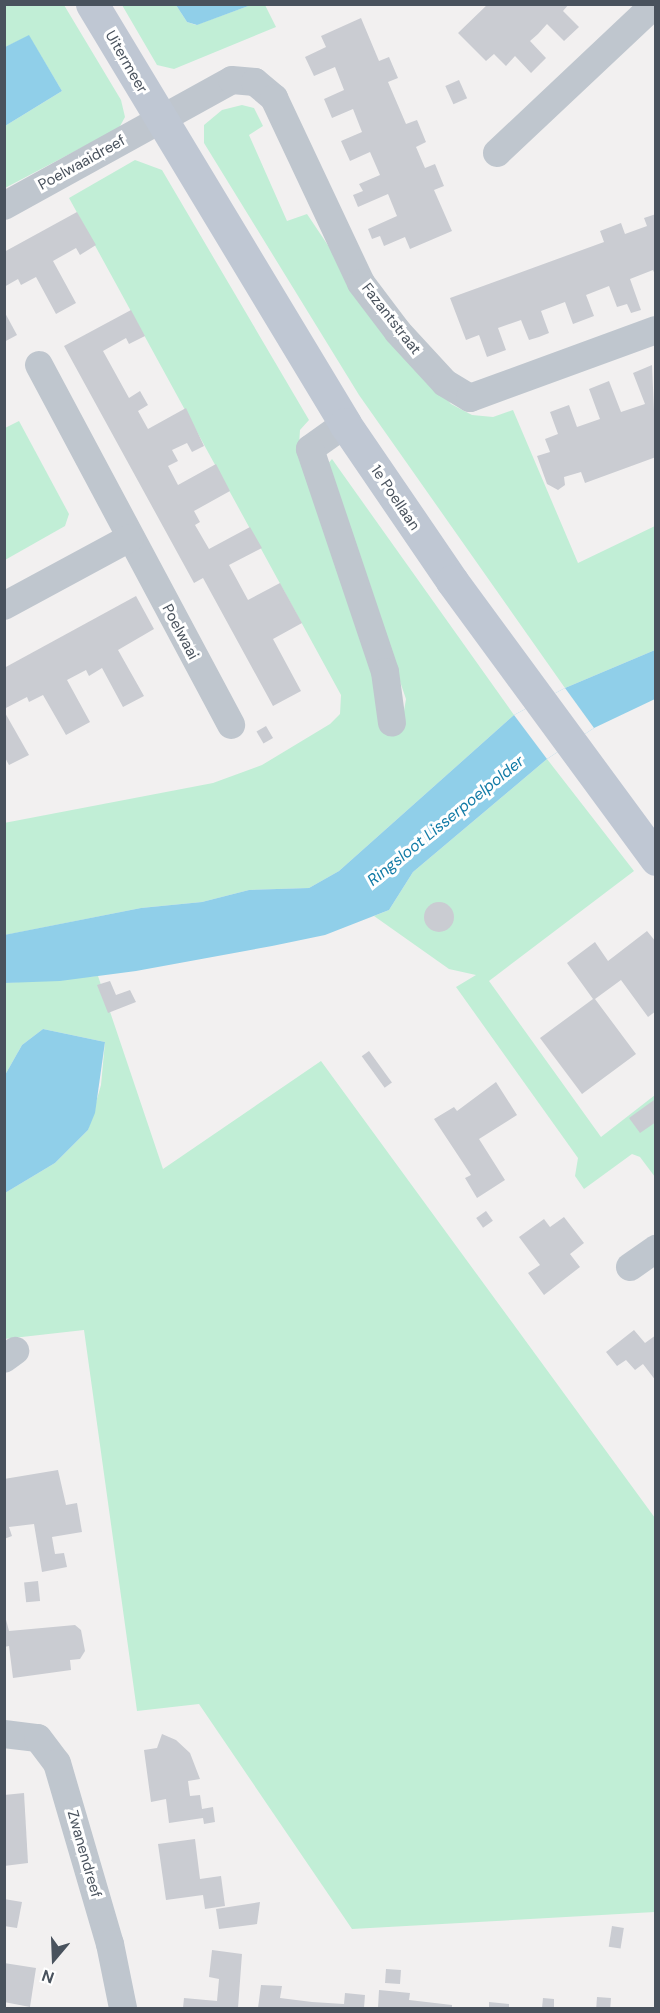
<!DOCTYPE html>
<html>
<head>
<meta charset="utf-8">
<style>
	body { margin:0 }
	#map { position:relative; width:660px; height:2013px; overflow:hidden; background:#f2f0f0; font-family:"DM Sans",sans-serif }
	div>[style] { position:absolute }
	.green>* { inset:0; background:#c1eed6 }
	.water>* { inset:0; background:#90cfe9 }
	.pier>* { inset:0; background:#f2f0f0 }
	.building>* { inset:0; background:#caccd2; transform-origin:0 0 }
	.round { border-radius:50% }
	.street>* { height:28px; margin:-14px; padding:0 14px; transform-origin:14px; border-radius:14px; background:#bfc6ce }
	.secondary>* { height:33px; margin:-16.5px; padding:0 16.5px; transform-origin:16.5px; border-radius:16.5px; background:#bfc7d3 }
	span { translate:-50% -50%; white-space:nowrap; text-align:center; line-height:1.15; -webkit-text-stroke:6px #fff; paint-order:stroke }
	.street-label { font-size:15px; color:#49525d }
	.water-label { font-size:16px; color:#127ba6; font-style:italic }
	.frame { position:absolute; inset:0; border:6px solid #49525d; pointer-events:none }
	.north { position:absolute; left:24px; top:1929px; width:60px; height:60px; -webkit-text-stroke:4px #fff; paint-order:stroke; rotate:199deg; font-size:16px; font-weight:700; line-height:24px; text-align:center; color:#49525d }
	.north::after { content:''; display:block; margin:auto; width:21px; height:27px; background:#49525d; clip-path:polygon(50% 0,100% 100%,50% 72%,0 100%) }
</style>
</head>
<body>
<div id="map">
	<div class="green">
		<i style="clip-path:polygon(5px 5px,64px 5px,121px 100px,125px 117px,119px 128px,5px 188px,5px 126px,62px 91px,29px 36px,5px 47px)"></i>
		<i style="clip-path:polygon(122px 5px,176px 5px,187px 22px,196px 25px,251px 5px,265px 5px,276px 27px,174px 69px,157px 65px)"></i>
		<i style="clip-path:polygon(242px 105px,254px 108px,263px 126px,249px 135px,287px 221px,307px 214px,368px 305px,451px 404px,472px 415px,493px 417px,513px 410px,578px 563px,655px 526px,655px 650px,565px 688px,359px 395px,204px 143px,204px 125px,222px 110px)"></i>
		<i style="clip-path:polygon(135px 160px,162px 170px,309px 420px,300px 430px,299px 445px,402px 723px,406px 699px,326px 466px,332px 459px,514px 715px,339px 871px,309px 888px,249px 890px,202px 902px,141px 908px,5px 935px,4px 823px,213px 783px,262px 765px,330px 724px,340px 714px,341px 695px,69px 198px)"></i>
		<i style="clip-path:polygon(19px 421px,69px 514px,65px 526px,5px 560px,5px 428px)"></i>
		<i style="clip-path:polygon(547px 759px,634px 871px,489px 981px,601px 1137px,655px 1095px,655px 1177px,640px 1157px,632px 1154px,584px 1189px,575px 1176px,578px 1158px,456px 987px,476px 975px,449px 969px,374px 916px,389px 910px,413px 872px)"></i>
		<i style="clip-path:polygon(98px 976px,163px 1169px,321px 1061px,655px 1518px,655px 1912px,352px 1929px,199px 1704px,137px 1711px,84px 1330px,4px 1339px,5px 1193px,55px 1163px,88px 1130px,101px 1085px,105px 1042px,43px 1029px,22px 1045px,5px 1075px,5px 983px)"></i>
	</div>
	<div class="water">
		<i style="clip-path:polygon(176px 5px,251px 5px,197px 25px,187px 22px)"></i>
		<i style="clip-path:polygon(29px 35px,62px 91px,5px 126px,5px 47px)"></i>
		<i style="clip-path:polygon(655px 650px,655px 699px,594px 728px,547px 759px,413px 872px,389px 910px,325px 935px,272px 946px,136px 971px,60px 981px,5px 983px,4px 935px,141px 908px,202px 902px,249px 890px,309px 888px,339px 871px,514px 715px,565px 688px)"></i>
		<i style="clip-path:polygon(43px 1029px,105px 1042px,95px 1113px,88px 1130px,55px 1163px,5px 1193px,5px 1075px,22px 1045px)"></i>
	</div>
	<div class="pier">
		<i style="clip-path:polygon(565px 688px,594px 728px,547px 759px,514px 715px)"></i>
	</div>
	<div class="building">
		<i style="clip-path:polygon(488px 4px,569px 4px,563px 11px,579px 27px,564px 41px,547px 24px,538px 34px,530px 41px,546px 58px,531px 73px,515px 56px,506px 66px,494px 54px,486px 61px,458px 33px)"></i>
		<i style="clip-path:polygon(361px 18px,379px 61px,389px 57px,398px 78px,388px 82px,406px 124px,417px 120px,426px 142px,416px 147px,425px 168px,435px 164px,444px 186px,434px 190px,452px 231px,410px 249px,405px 237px,384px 246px,380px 236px,372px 239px,368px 229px,397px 216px,388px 194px,358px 207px,353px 195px,363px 191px,359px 184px,380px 175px,370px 152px,350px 161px,341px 141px,362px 132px,353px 109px,332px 118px,324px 99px,344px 90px,335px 67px,314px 76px,305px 57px,326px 47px,321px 36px)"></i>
		<i style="left:459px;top:80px;width:20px;height:15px;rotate:66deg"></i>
		<i style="clip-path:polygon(77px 212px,96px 245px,80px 255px,76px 248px,53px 261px,76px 303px,56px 314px,36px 277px,21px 285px,18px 279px,4px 287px,4px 252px)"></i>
		<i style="clip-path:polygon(656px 214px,656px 277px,653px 270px,630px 279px,641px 310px,631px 313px,627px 304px,617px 307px,609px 286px,586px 295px,594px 316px,573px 324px,565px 302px,541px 311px,549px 333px,539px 337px,529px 340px,521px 320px,498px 328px,506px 350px,487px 357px,479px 335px,466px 340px,450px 298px,604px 242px,600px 231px,621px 223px,625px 234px,647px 226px,644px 218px)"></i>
		<i style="clip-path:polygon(131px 310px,145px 336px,129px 344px,126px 338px,103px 351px,129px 398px,140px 391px,148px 405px,138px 411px,148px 429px,186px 408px,204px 446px,192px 452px,187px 443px,172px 450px,178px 461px,168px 466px,178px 485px,216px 464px,230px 491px,194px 511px,200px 522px,195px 525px,209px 549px,250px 527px,262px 548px,229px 565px,248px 600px,280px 583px,302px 623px,273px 639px,301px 691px,273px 706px,203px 578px,194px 583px,64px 346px)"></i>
		<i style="clip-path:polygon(4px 311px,17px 335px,4px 342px)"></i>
		<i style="clip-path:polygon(652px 365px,656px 457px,585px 483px,581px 472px,564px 477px,565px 485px,558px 490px,547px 484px,537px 456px,550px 452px,545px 439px,558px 434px,550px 412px,569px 405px,577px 427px,600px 419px,589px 389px,609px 381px,621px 412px,645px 404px,633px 373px)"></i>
		<i style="clip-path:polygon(136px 596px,154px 629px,118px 650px,144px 696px,123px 707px,102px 668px,89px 676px,86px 670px,67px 680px,90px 722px,66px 735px,43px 695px,29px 702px,27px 697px,4px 709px,4px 668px)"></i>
		<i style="clip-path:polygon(4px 711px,29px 755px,9px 765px,4px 756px)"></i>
		<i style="left:266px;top:726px;width:14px;height:11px;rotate:60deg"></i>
		<i class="round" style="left:424px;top:902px;width:30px;height:30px"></i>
		<i style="clip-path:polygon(647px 931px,656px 942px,656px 1011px,648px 1017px,621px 980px,595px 999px,636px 1054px,582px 1094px,540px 1038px,593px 999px,567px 963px,595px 942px,608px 961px)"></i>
		<i style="clip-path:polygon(110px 981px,116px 995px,130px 990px,136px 1002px,108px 1013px,97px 985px)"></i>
		<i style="left:369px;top:1051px;width:39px;height:9px;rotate:54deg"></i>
		<i style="clip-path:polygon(496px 1082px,517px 1115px,479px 1139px,505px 1180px,477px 1198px,465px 1178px,471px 1175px,434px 1119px,454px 1107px,457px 1111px)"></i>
		<i style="clip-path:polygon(654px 1100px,656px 1122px,640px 1133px,629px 1118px)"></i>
		<i style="left:486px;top:1211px;width:12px;height:12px;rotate:55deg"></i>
		<i style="clip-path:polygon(564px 1217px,584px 1243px,570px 1254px,580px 1267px,544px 1295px,528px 1273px,540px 1265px,519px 1237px,544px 1219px,550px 1227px)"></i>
		<i style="clip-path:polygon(634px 1330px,645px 1343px,656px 1335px,656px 1381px,643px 1364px,635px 1370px,626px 1360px,617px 1366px,606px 1352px)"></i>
		<i style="clip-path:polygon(58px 1470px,66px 1505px,77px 1503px,82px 1532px,52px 1537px,55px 1554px,64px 1553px,67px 1567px,42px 1572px,34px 1524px,9px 1527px,12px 1536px,4px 1539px,4px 1479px)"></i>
		<i style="left:38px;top:1581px;width:20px;height:14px;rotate:84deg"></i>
		<i style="clip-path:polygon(4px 1612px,9px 1631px,75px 1625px,81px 1630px,85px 1651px,80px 1659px,70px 1660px,71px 1670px,13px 1678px,9px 1646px,4px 1647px)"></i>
		<i style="clip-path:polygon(162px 1734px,176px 1740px,190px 1753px,200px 1779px,188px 1781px,190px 1796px,200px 1795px,202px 1809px,213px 1807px,215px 1822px,204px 1824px,203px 1818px,169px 1823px,166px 1799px,151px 1802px,144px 1750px,157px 1748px)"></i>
		<i style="clip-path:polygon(24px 1793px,28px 1863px,4px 1866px,4px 1795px)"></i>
		<i style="clip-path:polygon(195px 1839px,200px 1879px,221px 1876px,225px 1906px,205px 1909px,203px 1895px,166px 1900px,158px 1844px)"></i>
		<i style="clip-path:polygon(4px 1899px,22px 1902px,17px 1928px,4px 1926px)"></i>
		<i style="clip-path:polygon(260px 1902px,257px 1924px,219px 1929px,216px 1909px)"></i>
		<i style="left:612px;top:1926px;width:12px;height:21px;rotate:9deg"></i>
		<i style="clip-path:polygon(212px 1950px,242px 1954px,238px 2008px,183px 2008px,184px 1998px,217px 2001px,219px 1979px,209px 1977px)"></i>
		<i style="clip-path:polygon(4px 1963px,36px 1968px,30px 2007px,4px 2002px)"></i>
		<i style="left:386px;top:1969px;width:15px;height:14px;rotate:4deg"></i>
		<i style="clip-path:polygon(261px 1985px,282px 1986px,280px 1998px,312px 2002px,344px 2004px,345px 1993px,365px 1995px,364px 2008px,258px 2008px)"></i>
		<i style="clip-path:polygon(379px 1990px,410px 1993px,409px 2000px,452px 2005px,452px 2008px,378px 2008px)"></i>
		<i style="left:597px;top:1997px;width:14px;height:11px;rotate:4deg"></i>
		<i style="clip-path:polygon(543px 1998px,554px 1999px,554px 2008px,542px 2008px)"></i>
		<i style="clip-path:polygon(489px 2002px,509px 2004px,509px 2008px,489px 2008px)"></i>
	</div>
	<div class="street">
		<i style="left:497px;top:153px;width:217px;rotate:-43.3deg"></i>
		<i style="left:4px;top:206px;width:260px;rotate:-28.9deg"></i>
		<i style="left:232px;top:80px;width:23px;rotate:5deg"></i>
		<i style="left:255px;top:82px;width:25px;rotate:40deg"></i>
		<i style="left:274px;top:98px;width:204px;rotate:64.8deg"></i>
		<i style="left:361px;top:283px;width:61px;rotate:52.9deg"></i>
		<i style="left:398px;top:332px;width:69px;rotate:47.3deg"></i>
		<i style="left:445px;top:383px;width:29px;rotate:31deg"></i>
		<i style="left:470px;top:398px;width:198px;rotate:-20.1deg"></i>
		<i style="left:39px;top:365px;width:408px;rotate:61.9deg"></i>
		<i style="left:345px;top:424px;width:43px;rotate:144.5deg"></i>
		<i style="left:310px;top:449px;width:235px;rotate:71.4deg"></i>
		<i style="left:385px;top:672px;width:51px;rotate:82.2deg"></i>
		<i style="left:4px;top:606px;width:143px;rotate:-28.4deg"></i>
		<i style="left:630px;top:1267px;width:32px;rotate:-35deg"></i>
		<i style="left:4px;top:1359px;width:14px;rotate:-36deg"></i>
		<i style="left:4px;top:1734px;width:34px;rotate:7deg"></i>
		<i style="left:38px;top:1738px;width:31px;rotate:53deg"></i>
		<i style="left:57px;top:1763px;width:189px;rotate:73.7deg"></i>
		<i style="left:110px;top:1944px;width:65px;rotate:78.5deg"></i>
	</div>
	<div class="secondary">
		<i style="left:92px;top:4px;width:490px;rotate:58.9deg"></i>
		<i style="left:345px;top:424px;width:190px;rotate:55.7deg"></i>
		<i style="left:452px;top:581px;width:345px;rotate:53.7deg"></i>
	</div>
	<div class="street-label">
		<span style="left:126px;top:62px;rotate:60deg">Uitermeer</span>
		<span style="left:82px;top:163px;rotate:-29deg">Poelwaaidreef</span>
		<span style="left:391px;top:319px;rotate:52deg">Fazantstraat</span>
		<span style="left:395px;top:498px;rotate:56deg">1e Poellaan</span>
		<span style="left:180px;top:632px;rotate:62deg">Poelwaai</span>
		<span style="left:84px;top:1854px;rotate:74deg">Zwanendreef</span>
	</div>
	<div class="water-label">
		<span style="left:446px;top:821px;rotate:-39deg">Ringsloot Lisserpoelpolder</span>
	</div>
	<div class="frame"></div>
	<div class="north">N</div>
</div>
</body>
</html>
